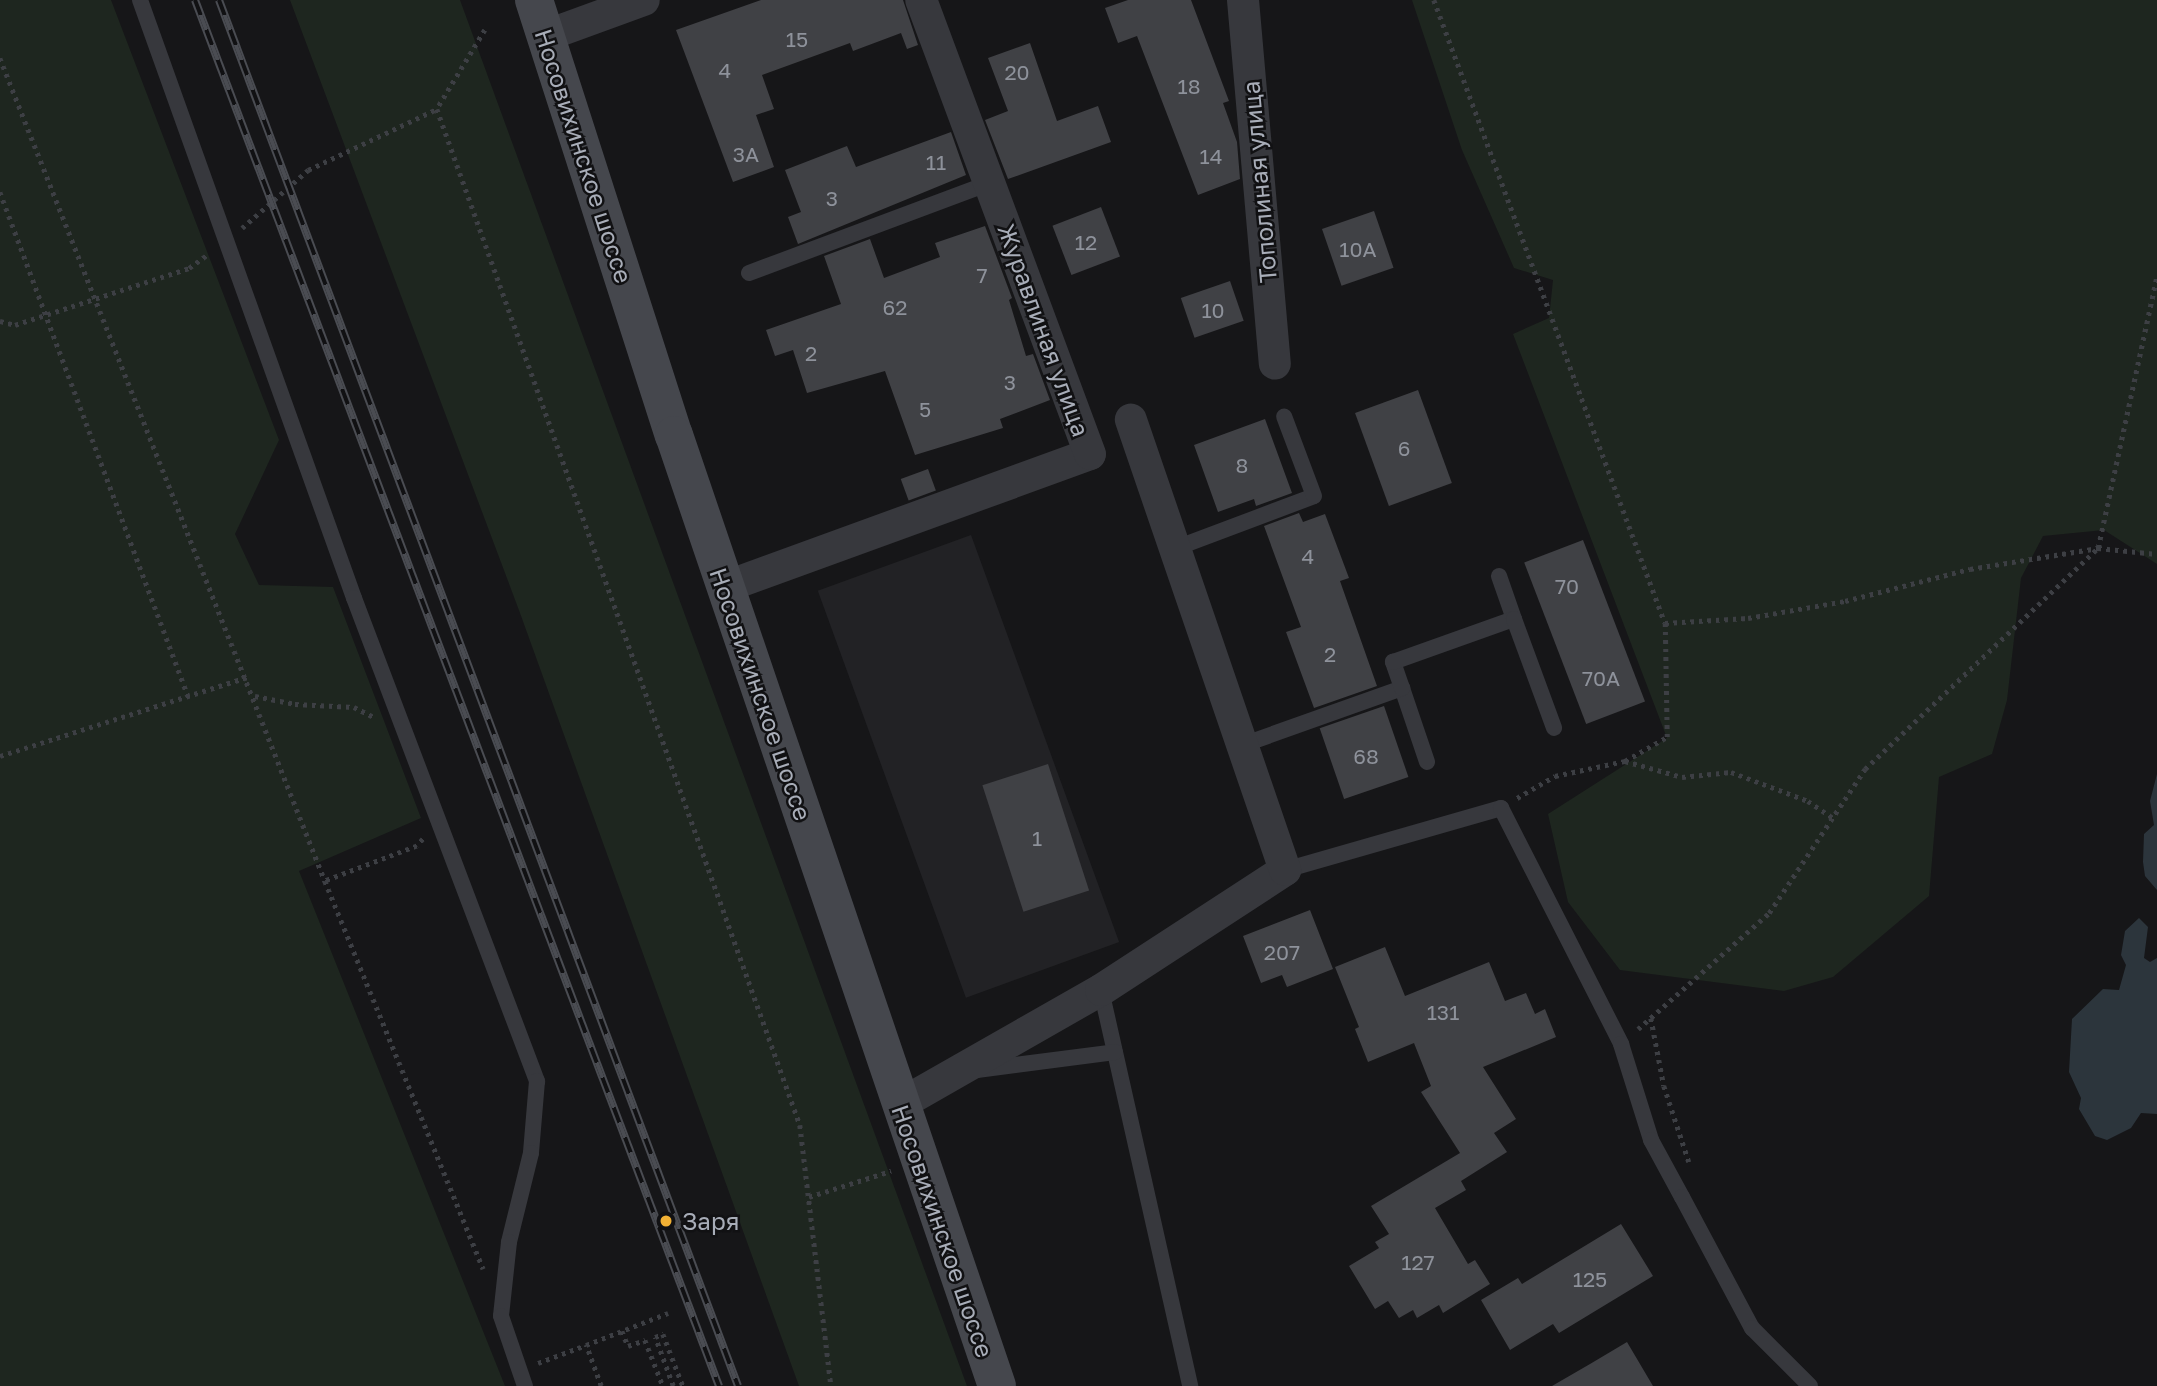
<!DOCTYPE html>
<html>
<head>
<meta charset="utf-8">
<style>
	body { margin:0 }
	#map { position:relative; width:2157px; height:1386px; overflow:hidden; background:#161618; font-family:"Golos Text",sans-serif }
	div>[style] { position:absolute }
	.built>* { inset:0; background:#222225; transform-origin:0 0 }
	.green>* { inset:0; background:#1e261f }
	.water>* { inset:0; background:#2c353c }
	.building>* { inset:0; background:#404145; transform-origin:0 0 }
	.path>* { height:4.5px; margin-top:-2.25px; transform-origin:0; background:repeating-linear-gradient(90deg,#3d3f44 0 3.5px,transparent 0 8.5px) }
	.service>* { height:16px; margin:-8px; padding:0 8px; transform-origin:8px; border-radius:8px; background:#37383d }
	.minor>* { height:32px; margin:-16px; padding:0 16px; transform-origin:16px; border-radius:16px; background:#37383d }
	.secondary>* { height:38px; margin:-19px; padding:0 19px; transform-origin:19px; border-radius:19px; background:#45474d }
	.rail>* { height:8px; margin-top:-4px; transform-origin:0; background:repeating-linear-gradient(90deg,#111113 0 16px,#4a4c52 0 32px); box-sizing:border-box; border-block:2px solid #4a4c52 }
	.dots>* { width:19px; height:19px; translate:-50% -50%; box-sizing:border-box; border:4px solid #111113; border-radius:50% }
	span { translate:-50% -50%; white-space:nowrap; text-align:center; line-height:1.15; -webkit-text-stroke:5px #111113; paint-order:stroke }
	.number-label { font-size:21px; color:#8e929b }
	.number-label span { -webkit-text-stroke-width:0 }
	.street-label { font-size:24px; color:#a8adb8 }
	.poi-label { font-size:24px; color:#a8adb8 }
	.left { translate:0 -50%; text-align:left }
</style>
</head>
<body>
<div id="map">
	<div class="built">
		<i style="left:971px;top:535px;width:433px;height:163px;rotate:70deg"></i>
	</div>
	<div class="green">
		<i style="clip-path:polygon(0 0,111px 0,279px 440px,235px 534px,259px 585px,333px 587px,421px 818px,299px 871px,505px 1386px,0 1386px)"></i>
		<i style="clip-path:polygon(290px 0,460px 0,967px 1386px,799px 1386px,520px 613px)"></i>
		<i style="clip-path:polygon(1412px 0,2157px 0,2157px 564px,2104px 530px,2043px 536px,2021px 578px,2007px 700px,1992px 754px,1939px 777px,1929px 896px,1833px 977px,1784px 991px,1620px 970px,1568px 902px,1548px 814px,1667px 738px,1513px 334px,1549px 318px,1553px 280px,1514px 268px,1462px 150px)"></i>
	</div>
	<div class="water">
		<i style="clip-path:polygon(2157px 774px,2157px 890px,2145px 876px,2143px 862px,2144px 834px,2154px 825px,2150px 801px)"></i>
		<i style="clip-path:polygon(2139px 918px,2148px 927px,2144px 958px,2150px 962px,2157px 958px,2157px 1114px,2141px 1113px,2131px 1128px,2107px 1140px,2095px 1136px,2079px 1109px,2081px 1098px,2069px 1072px,2072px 1019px,2103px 989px,2119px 990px,2126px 965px,2121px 955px,2125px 931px)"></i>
	</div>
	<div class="building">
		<i style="clip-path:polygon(761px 0,903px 0,918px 45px,907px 49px,901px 33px,853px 51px,850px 43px,762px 75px,774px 109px,756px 115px,774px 167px,733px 182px,676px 30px)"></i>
		<i style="clip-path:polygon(1128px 0,1191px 0,1229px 101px,1223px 103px,1237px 142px,1240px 179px,1198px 195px,1137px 36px,1118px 43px,1105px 8px)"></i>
		<i style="clip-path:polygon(1030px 43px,1057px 121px,1098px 106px,1111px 142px,1008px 179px,985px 120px,1008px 111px,988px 58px)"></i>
		<i style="clip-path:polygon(951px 132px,966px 175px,798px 244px,788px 217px,801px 212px,785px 170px,847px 146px,856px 167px)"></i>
		<i style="left:1101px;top:207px;width:53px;height:52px;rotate:69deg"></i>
		<i style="left:1374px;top:211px;width:60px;height:55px;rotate:71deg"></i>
		<i style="clip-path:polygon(985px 226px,1012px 298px,1009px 300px,1026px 356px,1033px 354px,1050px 400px,1000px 419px,1003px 428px,915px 455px,885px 371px,807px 393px,793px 350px,775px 356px,766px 330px,841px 304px,824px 256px,870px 239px,884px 278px,940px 257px,935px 243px)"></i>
		<i style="left:1230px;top:281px;width:42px;height:52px;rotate:71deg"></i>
		<i style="left:1418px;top:390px;width:99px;height:67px;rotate:70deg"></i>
		<i style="clip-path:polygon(1265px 419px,1292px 493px,1256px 506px,1254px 499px,1218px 512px,1194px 445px)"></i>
		<i style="left:928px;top:469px;width:23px;height:29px;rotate:70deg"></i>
		<i style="clip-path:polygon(1299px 513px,1303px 522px,1325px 514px,1349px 578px,1340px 581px,1377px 686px,1314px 708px,1286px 632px,1301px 627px,1264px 526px)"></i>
		<i style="left:1583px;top:540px;width:173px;height:63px;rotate:69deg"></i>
		<i style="left:1384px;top:706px;width:75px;height:68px;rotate:71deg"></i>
		<i style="left:1048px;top:764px;width:133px;height:69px;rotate:72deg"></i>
		<i style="clip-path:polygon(1310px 910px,1333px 969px,1287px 987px,1282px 975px,1261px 983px,1243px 936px)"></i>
		<i style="clip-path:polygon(1385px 947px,1405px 996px,1489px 962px,1505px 1001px,1526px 993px,1535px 1014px,1545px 1009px,1556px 1037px,1483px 1067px,1516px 1119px,1494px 1133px,1507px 1152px,1461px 1181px,1466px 1190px,1435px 1208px,1468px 1264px,1475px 1260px,1490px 1284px,1443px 1313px,1439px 1305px,1417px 1318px,1413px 1310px,1399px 1318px,1388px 1301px,1375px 1309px,1349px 1266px,1379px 1248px,1375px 1242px,1389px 1234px,1371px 1206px,1460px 1153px,1421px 1092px,1431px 1086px,1414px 1043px,1368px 1062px,1355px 1029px,1359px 1027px,1335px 967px)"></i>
		<i style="clip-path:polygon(1621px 1224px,1653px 1276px,1559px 1333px,1553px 1324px,1510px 1350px,1481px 1300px,1518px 1278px,1522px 1284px)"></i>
		<i style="clip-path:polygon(1627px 1342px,1653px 1386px,1552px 1386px,1590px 1364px)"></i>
	</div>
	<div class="path">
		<i style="left:1434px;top:0;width:664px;rotate:69.66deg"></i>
		<i style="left:485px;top:30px;width:92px;rotate:121.3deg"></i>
		<i style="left:437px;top:109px;width:1079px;rotate:70.34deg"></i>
		<i style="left:800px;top:1125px;width:263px;rotate:83.2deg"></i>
		<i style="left:0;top:58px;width:885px;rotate:68.45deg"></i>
		<i style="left:0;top:192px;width:538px;rotate:69.54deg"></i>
		<i style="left:242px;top:228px;width:88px;rotate:-41.3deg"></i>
		<i style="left:308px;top:170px;width:143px;rotate:-25.3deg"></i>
		<i style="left:0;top:321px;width:16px;rotate:15deg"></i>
		<i style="left:15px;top:325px;width:183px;rotate:-18.1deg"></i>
		<i style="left:189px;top:268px;width:24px;rotate:-36deg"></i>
		<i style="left:255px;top:696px;width:41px;rotate:11.3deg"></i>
		<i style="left:295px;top:704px;width:59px;rotate:2.9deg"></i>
		<i style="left:354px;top:707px;width:25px;rotate:27deg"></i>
		<i style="left:0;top:756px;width:259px;rotate:-17.7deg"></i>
		<i style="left:1625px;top:761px;width:48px;rotate:-29.7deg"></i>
		<i style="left:1667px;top:737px;width:114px;rotate:-91deg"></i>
		<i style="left:1665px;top:623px;width:83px;rotate:-3.4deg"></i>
		<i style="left:1748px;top:618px;width:98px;rotate:-9.9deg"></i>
		<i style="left:1845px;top:601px;width:129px;rotate:-14.4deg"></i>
		<i style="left:1970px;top:569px;width:130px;rotate:-9.3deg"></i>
		<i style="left:2098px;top:548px;width:59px;rotate:5.8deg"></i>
		<i style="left:1517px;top:798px;width:44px;rotate:-30.1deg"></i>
		<i style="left:1555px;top:776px;width:72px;rotate:-12.1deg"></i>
		<i style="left:1625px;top:761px;width:59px;rotate:15.7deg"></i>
		<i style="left:1682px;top:777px;width:49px;rotate:-5.8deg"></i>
		<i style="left:1731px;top:772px;width:82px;rotate:20.6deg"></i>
		<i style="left:1808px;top:801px;width:30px;rotate:34deg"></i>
		<i style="left:423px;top:839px;width:9px;rotate:131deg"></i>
		<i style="left:417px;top:846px;width:98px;rotate:159.2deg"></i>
		<i style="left:325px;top:881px;width:419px;rotate:67.8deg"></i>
		<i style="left:1651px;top:1018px;width:69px;rotate:79.2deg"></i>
		<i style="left:1664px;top:1086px;width:80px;rotate:71.8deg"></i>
		<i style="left:1638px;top:1029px;width:175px;rotate:-41.5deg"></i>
		<i style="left:1769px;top:913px;width:173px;rotate:-56.3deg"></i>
		<i style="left:1865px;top:769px;width:321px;rotate:-43.5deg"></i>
		<i style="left:2098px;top:548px;width:278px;rotate:-77.8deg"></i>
		<i style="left:809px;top:1197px;width:86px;rotate:-17.6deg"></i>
		<i style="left:622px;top:1331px;width:16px;rotate:68deg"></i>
		<i style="left:628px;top:1346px;width:18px;rotate:-19deg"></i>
		<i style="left:645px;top:1340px;width:49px;rotate:68.6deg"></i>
		<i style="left:538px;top:1363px;width:51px;rotate:-20.6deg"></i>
		<i style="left:601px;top:1386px;width:44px;rotate:-110.1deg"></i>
		<i style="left:586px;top:1345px;width:88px;rotate:-21.3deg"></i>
		<i style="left:673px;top:1386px;width:52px;rotate:-110.2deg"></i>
		<i style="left:655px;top:1337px;width:9px;rotate:-21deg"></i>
		<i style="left:663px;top:1334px;width:56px;rotate:69deg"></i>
	</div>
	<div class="service">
		<i style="left:140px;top:0;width:635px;rotate:70.31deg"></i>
		<i style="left:354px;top:598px;width:517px;rotate:69.25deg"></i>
		<i style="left:537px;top:1081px;width:72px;rotate:94.8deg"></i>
		<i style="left:531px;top:1153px;width:92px;rotate:103.9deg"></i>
		<i style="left:509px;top:1242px;width:74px;rotate:96.2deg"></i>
		<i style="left:501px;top:1316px;width:74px;rotate:71.1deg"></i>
		<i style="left:749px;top:273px;width:257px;rotate:-20.5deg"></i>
		<i style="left:1176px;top:548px;width:147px;rotate:-20.6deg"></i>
		<i style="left:1314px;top:496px;width:85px;rotate:-110.6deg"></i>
		<i style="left:1499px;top:576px;width:46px;rotate:70.8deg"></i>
		<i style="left:1402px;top:688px;width:78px;rotate:71.3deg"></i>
		<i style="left:1245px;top:744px;width:167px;rotate:-19.6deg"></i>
		<i style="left:1402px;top:688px;width:28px;rotate:-109deg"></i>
		<i style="left:1393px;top:662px;width:128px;rotate:-19.6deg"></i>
		<i style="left:1514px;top:619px;width:116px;rotate:69.8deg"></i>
		<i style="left:1285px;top:870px;width:225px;rotate:-16deg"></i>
		<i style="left:1501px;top:808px;width:265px;rotate:63deg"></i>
		<i style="left:1621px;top:1044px;width:101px;rotate:72.6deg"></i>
		<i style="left:1651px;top:1140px;width:65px;rotate:61.5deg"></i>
		<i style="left:1682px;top:1197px;width:149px;rotate:61.9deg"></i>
		<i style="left:1752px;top:1328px;width:82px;rotate:45deg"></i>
		<i style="left:1101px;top:990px;width:406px;rotate:77.3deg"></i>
		<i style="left:977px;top:1070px;width:139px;rotate:-7.4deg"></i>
	</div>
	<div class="minor">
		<i style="left:1243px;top:0;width:365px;rotate:85deg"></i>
		<i style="left:545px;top:36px;width:105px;rotate:-20deg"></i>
		<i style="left:725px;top:587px;width:388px;rotate:-20deg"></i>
		<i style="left:1090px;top:454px;width:484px;rotate:-110.4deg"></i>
		<i style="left:899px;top:1105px;width:232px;rotate:-29.7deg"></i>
		<i style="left:1101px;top:990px;width:220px;rotate:-33.1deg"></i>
		<i style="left:1285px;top:870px;width:476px;rotate:-108.9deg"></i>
	</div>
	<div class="secondary">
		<i style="left:534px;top:0;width:457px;rotate:72.2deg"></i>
		<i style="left:674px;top:435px;width:1004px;rotate:71.24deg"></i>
	</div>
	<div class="rail">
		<i style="left:195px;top:0;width:1482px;rotate:69.29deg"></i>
		<i style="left:219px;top:0;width:1480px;rotate:69.47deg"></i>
	</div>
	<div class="dots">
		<i style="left:666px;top:1221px;background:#f2b134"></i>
	</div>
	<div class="number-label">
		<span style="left:797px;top:39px">15</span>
		<span style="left:725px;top:70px">4</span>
		<span style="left:1017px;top:72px">20</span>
		<span style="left:1189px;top:86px">18</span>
		<span style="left:746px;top:154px">3А</span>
		<span style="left:1211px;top:156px">14</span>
		<span style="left:936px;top:162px">11</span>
		<span style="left:832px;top:198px">3</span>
		<span style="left:1086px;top:242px">12</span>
		<span style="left:1358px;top:249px">10А</span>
		<span style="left:982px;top:275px">7</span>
		<span style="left:895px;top:307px">62</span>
		<span style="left:1213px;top:310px">10</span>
		<span style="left:811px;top:353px">2</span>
		<span style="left:1010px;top:382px">3</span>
		<span style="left:925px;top:409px">5</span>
		<span style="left:1404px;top:448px">6</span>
		<span style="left:1242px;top:465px">8</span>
		<span style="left:1308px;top:556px">4</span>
		<span style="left:1567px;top:586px">70</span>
		<span style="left:1330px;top:654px">2</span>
		<span style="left:1601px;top:678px">70А</span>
		<span style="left:1366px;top:756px">68</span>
		<span style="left:1037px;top:838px">1</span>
		<span style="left:1282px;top:952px">207</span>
		<span style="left:1443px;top:1012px">131</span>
		<span style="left:1418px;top:1262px">127</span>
		<span style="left:1590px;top:1279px">125</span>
	</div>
	<div class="street-label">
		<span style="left:584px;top:156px;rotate:72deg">Носовихинское шоссе</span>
		<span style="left:1259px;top:182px;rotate:-95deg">Тополиная улица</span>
		<span style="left:1044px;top:330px;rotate:70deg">Журавлиная улица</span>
		<span style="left:761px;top:694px;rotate:71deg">Носовихинское шоссе</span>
		<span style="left:943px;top:1231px;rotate:71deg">Носовихинское шоссе</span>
	</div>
	<div class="poi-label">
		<span class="left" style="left:682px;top:1221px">Заря</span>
	</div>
</div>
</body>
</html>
